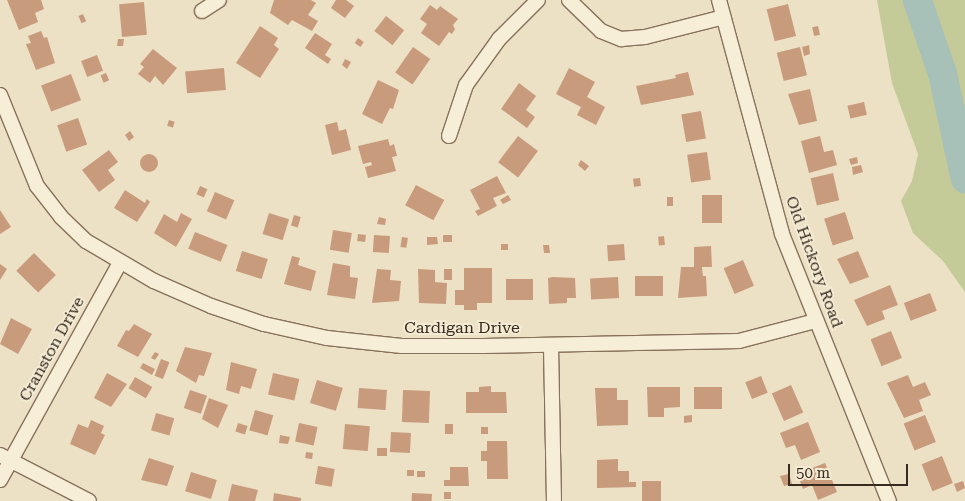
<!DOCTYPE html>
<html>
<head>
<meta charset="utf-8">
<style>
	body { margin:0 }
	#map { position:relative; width:965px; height:501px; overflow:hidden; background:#ece0c5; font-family:"Roboto Serif",serif }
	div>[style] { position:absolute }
	.green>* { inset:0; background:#c5ca99 }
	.river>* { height:29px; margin:-14.5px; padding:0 14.5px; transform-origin:14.5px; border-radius:14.5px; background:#a7c0b8 }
	.building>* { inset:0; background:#c99b7d; transform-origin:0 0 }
	.round { border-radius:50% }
	.roads { filter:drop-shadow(1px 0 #87725c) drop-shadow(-1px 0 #87725c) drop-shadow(0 1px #87725c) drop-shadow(0 -1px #87725c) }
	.minor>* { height:14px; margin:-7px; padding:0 7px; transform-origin:7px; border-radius:7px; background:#f7eed8 }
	span { translate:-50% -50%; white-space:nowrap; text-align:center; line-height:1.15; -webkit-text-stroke:4px #f4ebd4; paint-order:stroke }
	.street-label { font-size:16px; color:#372b1f }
	.scale { position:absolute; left:788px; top:464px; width:120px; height:22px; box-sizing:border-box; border:2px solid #372b1f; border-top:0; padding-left:6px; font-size:15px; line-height:18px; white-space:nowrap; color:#372b1f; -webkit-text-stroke:4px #f4ebd4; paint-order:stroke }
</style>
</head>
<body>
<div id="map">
	<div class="green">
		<i style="clip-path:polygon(877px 0,965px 0,965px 292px,943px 261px,913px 233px,901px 201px,912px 181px,918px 154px,892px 83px)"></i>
	</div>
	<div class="river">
		<i style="left:917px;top:0;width:77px;rotate:71.1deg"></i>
		<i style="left:942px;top:73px;width:108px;rotate:77.8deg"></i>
	</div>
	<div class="building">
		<i style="clip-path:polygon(7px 0,41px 0,44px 9px,35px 13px,38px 22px,19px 30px)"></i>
		<i style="clip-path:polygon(274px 0,311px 0,316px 3px,308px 15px,318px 21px,312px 31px,292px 20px,288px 25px,270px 13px)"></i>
		<i style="clip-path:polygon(336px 0,346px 0,354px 6px,345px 18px,331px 8px)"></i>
		<i style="left:144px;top:2px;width:33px;height:25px;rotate:85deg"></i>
		<i style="left:788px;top:4px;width:33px;height:22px;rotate:76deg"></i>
		<i style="clip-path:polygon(430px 5px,437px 10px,440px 6px,458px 19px,453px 25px,455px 29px,452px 34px,449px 32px,439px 46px,421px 33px,427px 24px,420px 19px)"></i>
		<i style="left:83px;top:14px;width:8px;height:5px;rotate:67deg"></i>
		<i style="left:386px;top:16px;width:23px;height:19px;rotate:38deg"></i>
		<i style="clip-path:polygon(260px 26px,278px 38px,274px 45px,279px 49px,260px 78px,236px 63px)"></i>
		<i style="left:818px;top:26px;width:9px;height:6px;rotate:77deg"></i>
		<i style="clip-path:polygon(41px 31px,44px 38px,47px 37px,55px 63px,36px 70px,26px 44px,31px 43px,28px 36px)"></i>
		<i style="clip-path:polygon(315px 33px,332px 44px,325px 55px,331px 59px,328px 64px,305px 48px)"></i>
		<i style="left:358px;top:38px;width:7px;height:6px;rotate:34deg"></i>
		<i style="clip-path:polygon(118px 39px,124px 39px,123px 46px,117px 46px)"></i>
		<i style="clip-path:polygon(809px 45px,810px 54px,804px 56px,802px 47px)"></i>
		<i style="left:413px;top:47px;width:21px;height:31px;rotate:35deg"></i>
		<i style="left:800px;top:47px;width:29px;height:24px;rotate:76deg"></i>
		<i style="clip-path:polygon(153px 49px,177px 68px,163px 85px,155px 76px,150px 83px,138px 74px,144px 67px,140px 64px)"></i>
		<i style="left:97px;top:55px;width:17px;height:17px;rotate:69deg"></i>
		<i style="clip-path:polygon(345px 59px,351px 62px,347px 69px,342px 65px)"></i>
		<i style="left:224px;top:68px;width:22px;height:39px;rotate:85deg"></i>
		<i style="clip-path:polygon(569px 68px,595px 82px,587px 97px,605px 107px,596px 125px,577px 115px,581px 107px,556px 94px)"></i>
		<i style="clip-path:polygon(688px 72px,694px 95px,641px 105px,636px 86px,676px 78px,675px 75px)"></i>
		<i style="left:106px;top:73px;width:8px;height:6px;rotate:67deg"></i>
		<i style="left:71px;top:74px;width:28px;height:32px;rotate:69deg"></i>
		<i style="clip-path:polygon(378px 80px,399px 90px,393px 109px,390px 108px,382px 124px,362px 114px)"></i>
		<i style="clip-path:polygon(519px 83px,536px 96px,526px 110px,535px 117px,527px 128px,501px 109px)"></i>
		<i style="clip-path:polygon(810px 89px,817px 121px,799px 125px,788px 94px)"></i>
		<i style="left:864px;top:102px;width:13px;height:17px;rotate:77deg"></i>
		<i style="left:701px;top:111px;width:28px;height:20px;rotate:80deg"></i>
		<i style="left:78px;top:118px;width:28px;height:22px;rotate:71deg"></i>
		<i style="left:169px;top:120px;width:6px;height:6px;rotate:18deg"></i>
		<i style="clip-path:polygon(337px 122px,339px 131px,346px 129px,351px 150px,332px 155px,325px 125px)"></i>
		<i style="clip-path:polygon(130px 131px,134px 137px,129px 141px,125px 135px)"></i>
		<i style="left:518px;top:136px;width:25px;height:33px;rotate:37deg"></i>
		<i style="clip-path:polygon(820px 136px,824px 152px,833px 150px,837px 165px,809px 173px,801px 141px)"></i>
		<i style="clip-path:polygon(388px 139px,390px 146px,394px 144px,397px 156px,392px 157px,396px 171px,368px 178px,365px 167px,372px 165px,371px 162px,363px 164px,358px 146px)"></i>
		<i style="clip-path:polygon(109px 150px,118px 162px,108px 170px,115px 180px,99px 192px,82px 170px)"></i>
		<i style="left:707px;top:152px;width:28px;height:20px;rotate:82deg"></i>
		<i class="round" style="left:140px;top:154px;width:18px;height:18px"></i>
		<i style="clip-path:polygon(857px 157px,858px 163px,851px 165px,849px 159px)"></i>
		<i style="clip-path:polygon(581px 160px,589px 166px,585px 171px,578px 165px)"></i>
		<i style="clip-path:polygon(861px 165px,863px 172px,853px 175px,852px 167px)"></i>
		<i style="left:833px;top:173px;width:28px;height:23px;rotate:77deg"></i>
		<i style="clip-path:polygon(497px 176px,506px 193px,493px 198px,497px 206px,478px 216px,475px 211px,480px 209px,470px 190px)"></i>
		<i style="left:640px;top:178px;width:8px;height:7px;rotate:83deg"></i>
		<i style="left:416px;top:185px;width:32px;height:23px;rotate:28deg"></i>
		<i style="left:200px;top:186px;width:8px;height:9px;rotate:23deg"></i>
		<i style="clip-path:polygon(125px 190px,145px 203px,147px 199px,150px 202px,137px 222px,114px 208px)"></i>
		<i style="left:215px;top:192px;width:21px;height:21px;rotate:23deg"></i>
		<i style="clip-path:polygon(508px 195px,511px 200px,503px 204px,500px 200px)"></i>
		<i style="left:702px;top:195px;width:20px;height:28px"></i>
		<i style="left:667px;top:197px;width:6px;height:9px"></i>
		<i style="clip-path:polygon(0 210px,11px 227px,0 234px)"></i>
		<i style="left:845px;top:212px;width:28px;height:22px;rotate:72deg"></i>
		<i style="clip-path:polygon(181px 213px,192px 219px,176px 247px,154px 233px,164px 214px,177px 222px)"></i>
		<i style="left:269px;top:213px;width:21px;height:22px;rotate:17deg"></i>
		<i style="left:294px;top:215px;width:7px;height:11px;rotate:16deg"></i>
		<i style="clip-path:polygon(379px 217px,386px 219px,385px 225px,377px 224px)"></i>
		<i style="left:333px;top:230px;width:19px;height:20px;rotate:9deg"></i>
		<i style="left:195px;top:232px;width:35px;height:18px;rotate:22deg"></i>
		<i style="left:358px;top:234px;width:8px;height:7px;rotate:7deg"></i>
		<i style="left:374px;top:235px;width:16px;height:17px;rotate:4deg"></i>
		<i style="left:443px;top:235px;width:9px;height:7px"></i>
		<i style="left:664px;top:236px;width:9px;height:6px;rotate:84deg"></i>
		<i style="left:402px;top:237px;width:6px;height:10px;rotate:9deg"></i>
		<i style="clip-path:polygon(427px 237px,437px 237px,438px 244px,427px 245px)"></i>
		<i style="left:501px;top:244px;width:7px;height:6px"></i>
		<i style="left:624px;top:244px;width:16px;height:17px;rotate:86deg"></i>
		<i style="clip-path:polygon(543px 245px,549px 245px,550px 253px,544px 253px)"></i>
		<i style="clip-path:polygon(711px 246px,712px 267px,702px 267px,703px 276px,706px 276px,707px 296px,678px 298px,681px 267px,694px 267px,694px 247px)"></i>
		<i style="left:242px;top:251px;width:27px;height:21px;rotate:17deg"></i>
		<i style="clip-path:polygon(858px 251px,869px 277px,850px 284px,837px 259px)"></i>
		<i style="left:34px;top:253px;width:31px;height:25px;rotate:45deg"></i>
		<i style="clip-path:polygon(292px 256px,300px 258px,298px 265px,316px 271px,311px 291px,284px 284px)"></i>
		<i style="left:743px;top:260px;width:28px;height:21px;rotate:67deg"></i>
		<i style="clip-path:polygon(333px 263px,350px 266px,350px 277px,358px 278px,355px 299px,327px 295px)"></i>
		<i style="clip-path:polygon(0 264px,7px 269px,0 280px)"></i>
		<i style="clip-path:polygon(464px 268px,492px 268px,492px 303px,477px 303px,477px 310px,464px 310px,464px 305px,455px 305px,455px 290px,464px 290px)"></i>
		<i style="clip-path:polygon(377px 269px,391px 270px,390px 280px,401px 281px,399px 301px,372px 303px)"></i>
		<i style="clip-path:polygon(418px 269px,435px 270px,435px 282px,447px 283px,446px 304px,419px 303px)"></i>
		<i style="left:452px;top:269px;width:11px;height:8px;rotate:90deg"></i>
		<i style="left:663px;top:276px;width:20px;height:28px;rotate:90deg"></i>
		<i style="clip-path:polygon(553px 277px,575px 278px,576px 298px,567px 298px,567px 303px,549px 304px,548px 278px)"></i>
		<i style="left:618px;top:277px;width:21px;height:28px;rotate:87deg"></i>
		<i style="left:506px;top:279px;width:27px;height:21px"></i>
		<i style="clip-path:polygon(890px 285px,898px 305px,882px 311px,885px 319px,867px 326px,854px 300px)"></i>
		<i style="left:930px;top:293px;width:19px;height:28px;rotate:69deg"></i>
		<i style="clip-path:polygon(11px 318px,32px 329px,18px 354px,0 344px)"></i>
		<i style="clip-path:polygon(134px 324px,152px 334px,138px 357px,117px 346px,126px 330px,129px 331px)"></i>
		<i style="left:891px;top:331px;width:29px;height:22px;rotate:68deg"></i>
		<i style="clip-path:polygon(185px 347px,212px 353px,204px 376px,199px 375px,196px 383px,176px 371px)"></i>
		<i style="clip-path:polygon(155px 352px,159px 354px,155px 360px,151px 358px)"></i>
		<i style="left:161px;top:359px;width:9px;height:18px;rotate:21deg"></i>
		<i style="clip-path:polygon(231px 362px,257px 369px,251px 389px,241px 386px,239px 394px,226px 390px)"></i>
		<i style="clip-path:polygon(143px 363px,155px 369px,152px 375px,140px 368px)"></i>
		<i style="clip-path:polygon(107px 373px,127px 384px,111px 407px,94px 398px)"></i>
		<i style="left:273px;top:373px;width:27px;height:22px;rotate:13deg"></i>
		<i style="clip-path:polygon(908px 375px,913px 387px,925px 382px,931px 395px,919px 400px,923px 411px,904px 418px,887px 383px)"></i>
		<i style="left:761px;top:376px;width:18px;height:17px;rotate:68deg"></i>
		<i style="left:135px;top:377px;width:20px;height:13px;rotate:30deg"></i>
		<i style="left:317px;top:380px;width:27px;height:24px;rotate:17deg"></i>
		<i style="left:791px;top:385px;width:30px;height:21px;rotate:66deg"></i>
		<i style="clip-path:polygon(491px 386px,491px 392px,506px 392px,507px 413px,466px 413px,466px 392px,479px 392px,479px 387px)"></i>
		<i style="clip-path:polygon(647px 387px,680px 387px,680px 407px,664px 408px,664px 417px,648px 417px)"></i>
		<i style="left:722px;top:387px;width:22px;height:28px;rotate:90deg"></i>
		<i style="left:359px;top:388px;width:28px;height:20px;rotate:4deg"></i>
		<i style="clip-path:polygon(595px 388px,617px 388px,617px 400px,628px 400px,628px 425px,597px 426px)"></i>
		<i style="left:190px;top:390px;width:18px;height:19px;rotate:19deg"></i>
		<i style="left:403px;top:390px;width:27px;height:32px;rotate:2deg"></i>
		<i style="clip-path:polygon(209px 398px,228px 405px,218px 428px,202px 419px)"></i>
		<i style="left:255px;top:410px;width:19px;height:21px;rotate:16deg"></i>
		<i style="left:156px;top:413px;width:19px;height:18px;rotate:16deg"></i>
		<i style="clip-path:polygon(692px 415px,692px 422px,684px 423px,684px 416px)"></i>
		<i style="left:925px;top:415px;width:29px;height:23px;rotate:68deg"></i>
		<i style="clip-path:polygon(91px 420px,104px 426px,101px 433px,105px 435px,95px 455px,70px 444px,78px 424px,88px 428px)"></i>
		<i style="clip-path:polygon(808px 422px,820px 452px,801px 460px,795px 445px,786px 448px,780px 433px)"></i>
		<i style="left:238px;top:423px;width:10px;height:9px;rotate:17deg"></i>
		<i style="left:299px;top:423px;width:19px;height:19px;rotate:12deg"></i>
		<i style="left:345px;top:424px;width:25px;height:25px;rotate:5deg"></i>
		<i style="left:445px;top:424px;width:8px;height:10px"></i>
		<i style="left:481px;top:427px;width:7px;height:7px"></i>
		<i style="left:391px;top:432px;width:20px;height:20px;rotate:3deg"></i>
		<i style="clip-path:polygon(280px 435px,290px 437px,288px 444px,279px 443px)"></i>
		<i style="clip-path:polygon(487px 441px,507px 441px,508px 479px,487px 479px,487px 461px,481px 461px,481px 451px,487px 451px)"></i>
		<i style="left:377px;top:448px;width:10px;height:8px"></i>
		<i style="left:306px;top:452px;width:7px;height:6px;rotate:8deg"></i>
		<i style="left:942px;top:456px;width:29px;height:22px;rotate:68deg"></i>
		<i style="clip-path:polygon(149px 458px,174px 466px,167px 486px,141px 480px)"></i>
		<i style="clip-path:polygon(618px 459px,618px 471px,629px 471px,629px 482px,636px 482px,636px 487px,597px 488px,597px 460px)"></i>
		<i style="clip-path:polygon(825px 463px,837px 492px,818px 500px,812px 485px,803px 489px,797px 474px)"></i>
		<i style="left:318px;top:466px;width:17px;height:18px;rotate:10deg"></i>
		<i style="clip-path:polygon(450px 467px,468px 467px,469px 486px,444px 486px,444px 480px,450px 480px)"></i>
		<i style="left:407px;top:470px;width:7px;height:6px"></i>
		<i style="left:417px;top:471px;width:8px;height:6px"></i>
		<i style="left:191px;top:472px;width:27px;height:20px;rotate:17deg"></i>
		<i style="clip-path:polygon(789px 474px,792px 484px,784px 486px,780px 476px)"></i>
		<i style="left:642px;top:481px;width:19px;height:20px"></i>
		<i style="clip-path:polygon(963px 481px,965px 488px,957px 492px,954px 484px)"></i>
		<i style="clip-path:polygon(232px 484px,258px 490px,255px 501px,228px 501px)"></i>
		<i style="left:444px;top:492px;width:7px;height:7px"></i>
		<i style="clip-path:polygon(274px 493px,301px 498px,301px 501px,273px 501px)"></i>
		<i style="left:412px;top:493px;width:20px;height:8px;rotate:3deg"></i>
	</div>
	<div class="roads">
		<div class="minor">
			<i style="left:569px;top:0;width:45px;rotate:44.1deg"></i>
			<i style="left:601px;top:31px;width:22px;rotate:22deg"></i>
			<i style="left:621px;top:39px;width:24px;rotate:-5deg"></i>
			<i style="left:645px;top:37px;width:81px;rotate:-14.2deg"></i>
			<i style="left:719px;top:0;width:242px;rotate:74.9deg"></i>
			<i style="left:782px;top:234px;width:288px;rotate:68.2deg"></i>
			<i style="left:202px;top:11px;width:20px;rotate:-33deg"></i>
			<i style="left:0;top:95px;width:98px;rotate:67.9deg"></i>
			<i style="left:37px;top:186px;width:39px;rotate:52deg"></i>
			<i style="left:61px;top:217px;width:35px;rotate:44deg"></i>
			<i style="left:86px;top:241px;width:79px;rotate:30.5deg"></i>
			<i style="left:154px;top:281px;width:62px;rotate:23.7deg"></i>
			<i style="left:211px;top:306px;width:56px;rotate:18.8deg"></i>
			<i style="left:264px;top:324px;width:65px;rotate:12.5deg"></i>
			<i style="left:327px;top:338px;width:75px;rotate:6.1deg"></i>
			<i style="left:402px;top:346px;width:81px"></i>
			<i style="left:483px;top:346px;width:256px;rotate:-1.1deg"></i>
			<i style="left:739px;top:341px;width:80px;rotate:-14.6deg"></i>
			<i style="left:449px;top:136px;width:54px;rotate:-71.6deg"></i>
			<i style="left:466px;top:85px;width:57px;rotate:-54.3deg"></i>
			<i style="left:499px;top:39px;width:55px;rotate:-45deg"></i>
			<i style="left:551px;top:346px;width:155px;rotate:88.9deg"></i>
			<i style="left:0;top:455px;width:100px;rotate:27.3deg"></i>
			<i style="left:0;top:480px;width:248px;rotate:-61.1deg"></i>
		</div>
	</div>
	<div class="street-label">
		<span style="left:814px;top:262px;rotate:70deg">Old Hickory Road</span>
		<span style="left:462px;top:328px">Cardigan Drive</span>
		<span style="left:52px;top:349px;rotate:-61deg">Cranston Drive</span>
	</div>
	<div class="scale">50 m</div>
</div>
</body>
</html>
